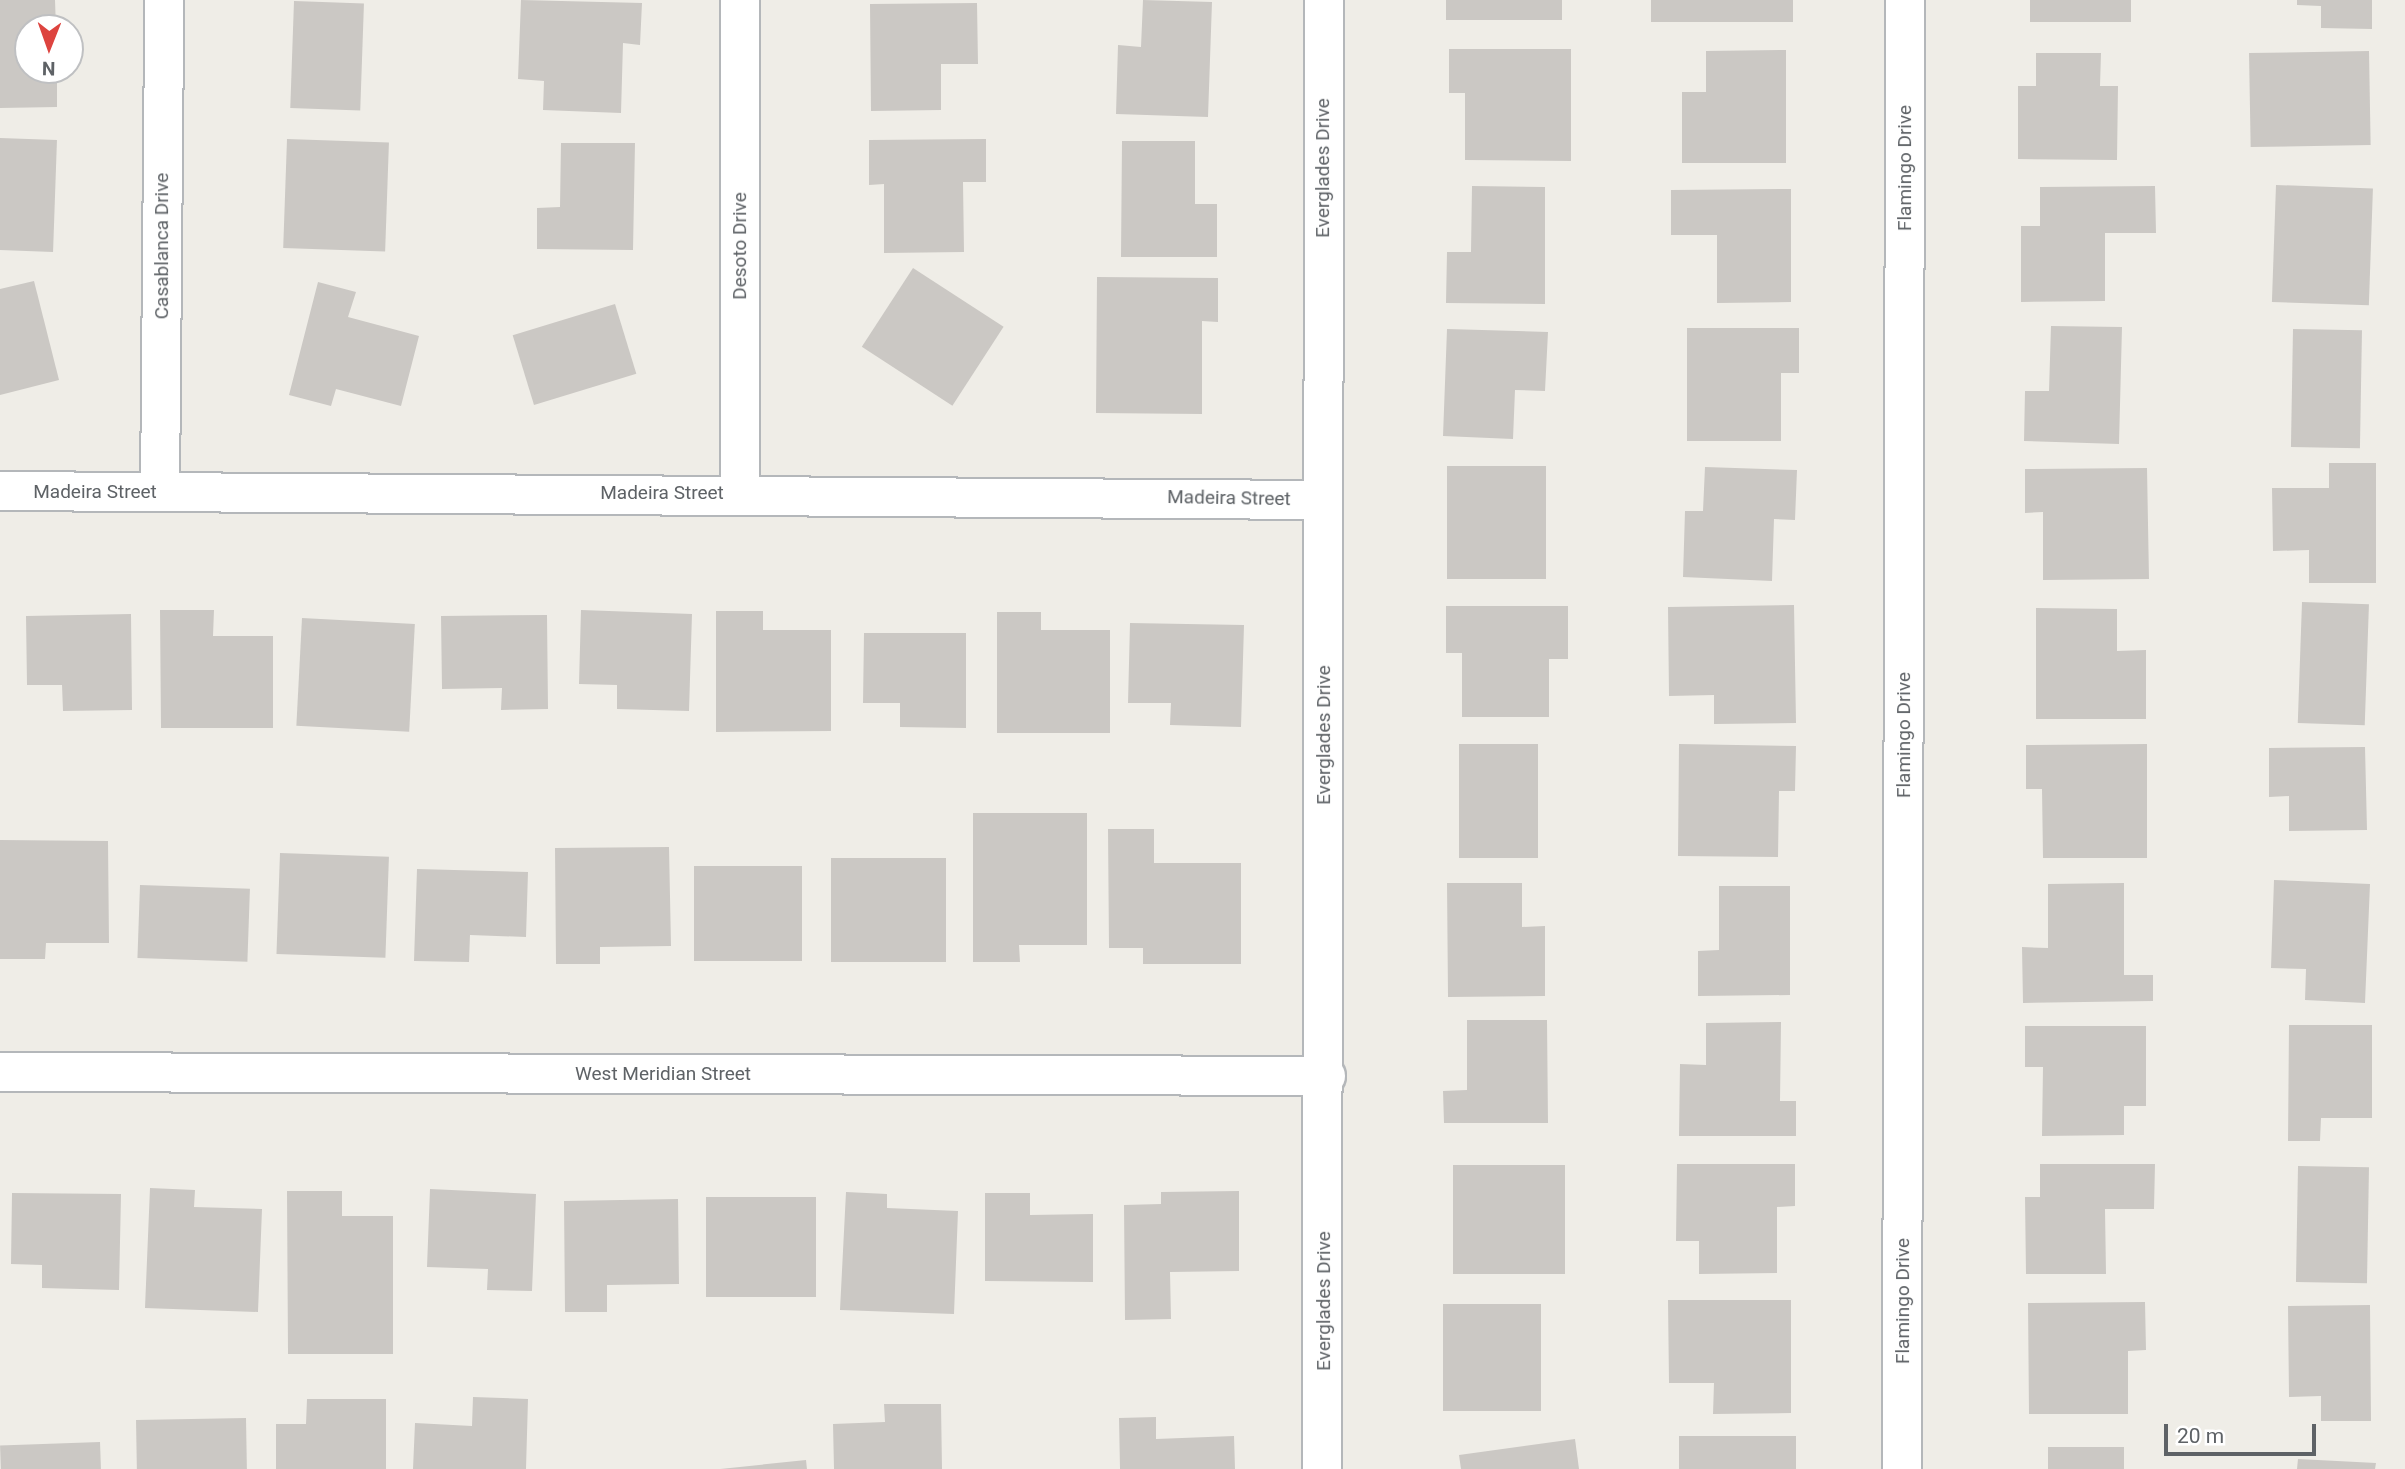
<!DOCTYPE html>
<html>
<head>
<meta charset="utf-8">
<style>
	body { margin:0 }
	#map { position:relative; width:2405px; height:1469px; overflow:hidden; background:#efede7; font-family:Roboto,sans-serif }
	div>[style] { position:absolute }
	.building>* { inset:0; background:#cbc8c4; transform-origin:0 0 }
	.roads { filter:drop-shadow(2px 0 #b4b7ba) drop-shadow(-2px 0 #b4b7ba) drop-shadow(0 2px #b4b7ba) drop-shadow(0 -2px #b4b7ba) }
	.minor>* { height:38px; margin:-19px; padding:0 19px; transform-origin:19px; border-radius:19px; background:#fff }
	span { translate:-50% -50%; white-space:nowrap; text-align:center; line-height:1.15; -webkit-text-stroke:7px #fff; paint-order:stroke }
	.street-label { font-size:19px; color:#5e6266 }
	.north { position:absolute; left:14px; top:14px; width:70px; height:70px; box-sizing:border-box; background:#fff; border:2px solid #bfc0c2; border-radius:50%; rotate:181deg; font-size:19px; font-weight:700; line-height:28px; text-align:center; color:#5e6266 }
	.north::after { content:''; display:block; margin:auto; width:24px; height:32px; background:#dd443f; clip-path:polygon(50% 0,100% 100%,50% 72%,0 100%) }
	.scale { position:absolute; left:2164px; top:1424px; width:152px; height:32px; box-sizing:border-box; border:4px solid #5e6266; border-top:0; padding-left:9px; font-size:21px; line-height:24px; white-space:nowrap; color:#5e6266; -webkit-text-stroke:5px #fff; paint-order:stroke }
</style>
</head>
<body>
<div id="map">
	<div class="building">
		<i style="clip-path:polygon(0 0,55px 0,56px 28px,28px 28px,28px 70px,57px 70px,57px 107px,0 108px)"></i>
		<i style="clip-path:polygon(521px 0,642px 3px,640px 45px,623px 43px,621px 113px,543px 110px,544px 81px,518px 79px)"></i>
		<i style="clip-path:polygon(1143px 0,1212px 2px,1208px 117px,1116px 114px,1118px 45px,1141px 47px)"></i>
		<i style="left:1446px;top:0;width:116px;height:20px"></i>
		<i style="left:1651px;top:0;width:142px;height:22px"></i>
		<i style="left:2030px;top:0;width:101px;height:22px"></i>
		<i style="clip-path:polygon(2297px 0,2372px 0,2372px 29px,2321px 28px,2321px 6px,2297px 5px)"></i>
		<i style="left:294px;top:1px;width:70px;height:107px;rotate:2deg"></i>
		<i style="clip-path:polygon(977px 3px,978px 64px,941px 64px,941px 110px,871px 111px,870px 4px)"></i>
		<i style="clip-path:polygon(1449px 49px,1571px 49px,1571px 161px,1465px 160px,1465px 93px,1449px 93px)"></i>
		<i style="clip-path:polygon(1786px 50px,1786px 163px,1682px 163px,1682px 92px,1706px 92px,1706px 51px)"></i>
		<i style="left:2369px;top:51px;width:94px;height:120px;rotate:89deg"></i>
		<i style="clip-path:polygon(2036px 53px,2101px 53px,2100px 86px,2118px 86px,2117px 160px,2018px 159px,2018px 86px,2036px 86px)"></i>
		<i style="left:0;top:138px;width:57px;height:112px;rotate:2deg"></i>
		<i style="left:287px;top:139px;width:102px;height:109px;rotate:2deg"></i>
		<i style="clip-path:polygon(986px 139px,986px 182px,963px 182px,964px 252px,884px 253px,884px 184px,869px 185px,869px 140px)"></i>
		<i style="clip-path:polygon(1122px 141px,1195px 141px,1195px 204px,1217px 204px,1217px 257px,1121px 257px)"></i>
		<i style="clip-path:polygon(561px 143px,635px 143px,633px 250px,537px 249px,537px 208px,560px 207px)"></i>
		<i style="left:2276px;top:185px;width:97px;height:117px;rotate:2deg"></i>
		<i style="clip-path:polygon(1472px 186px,1545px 187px,1545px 304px,1446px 303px,1447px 252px,1471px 252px)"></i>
		<i style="clip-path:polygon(2155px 186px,2156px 233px,2105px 233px,2105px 301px,2021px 302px,2021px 226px,2040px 226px,2040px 187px)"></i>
		<i style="clip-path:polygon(1791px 189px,1791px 302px,1717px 303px,1717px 235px,1671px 235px,1671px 190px)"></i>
		<i style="left:913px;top:268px;width:108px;height:94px;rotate:33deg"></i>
		<i style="clip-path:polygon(1097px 277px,1218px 278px,1218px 322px,1202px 321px,1202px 414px,1096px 413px)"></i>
		<i style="clip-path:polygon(34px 281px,59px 380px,0 395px,0 289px)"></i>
		<i style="clip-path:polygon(318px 282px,356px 292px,348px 317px,419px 336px,401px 406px,336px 389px,331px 406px,289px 395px)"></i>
		<i style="left:615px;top:304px;width:73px;height:107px;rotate:73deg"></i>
		<i style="clip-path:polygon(2051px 326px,2122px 327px,2119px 444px,2024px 441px,2025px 391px,2049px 391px)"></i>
		<i style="clip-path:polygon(1687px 328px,1799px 328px,1799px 373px,1781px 373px,1781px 441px,1687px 441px)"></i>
		<i style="clip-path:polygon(1447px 329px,1548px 332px,1545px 391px,1515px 390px,1513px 439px,1443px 436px)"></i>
		<i style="left:2293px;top:329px;width:69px;height:118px;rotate:1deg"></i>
		<i style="clip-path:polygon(2329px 463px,2376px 463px,2376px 583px,2309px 583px,2309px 550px,2273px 551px,2272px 488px,2329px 488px)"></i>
		<i style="left:1447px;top:466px;width:99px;height:113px"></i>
		<i style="clip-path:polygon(1705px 467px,1797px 470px,1795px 520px,1774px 519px,1772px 581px,1683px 577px,1685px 511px,1703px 511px)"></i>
		<i style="clip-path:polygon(2147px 468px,2149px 579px,2043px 580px,2043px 512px,2025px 513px,2025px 469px)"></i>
		<i style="left:2302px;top:602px;width:67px;height:121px;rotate:2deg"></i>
		<i style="clip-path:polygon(1794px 605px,1796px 723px,1714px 724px,1714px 695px,1669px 696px,1668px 607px)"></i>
		<i style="clip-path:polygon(1446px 606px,1568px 606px,1568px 659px,1549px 659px,1549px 717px,1462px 717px,1462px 653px,1446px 653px)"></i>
		<i style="clip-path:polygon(2036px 608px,2117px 609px,2117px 651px,2146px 650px,2146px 719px,2036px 719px)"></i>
		<i style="clip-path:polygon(160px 610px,214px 610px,213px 636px,273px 636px,273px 728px,161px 728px)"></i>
		<i style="clip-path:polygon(581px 610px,692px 614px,689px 711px,617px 709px,617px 685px,579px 684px)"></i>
		<i style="clip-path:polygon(716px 611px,763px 611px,763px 630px,831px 630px,831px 731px,716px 732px)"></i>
		<i style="clip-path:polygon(997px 612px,1041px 612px,1041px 630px,1110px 630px,1110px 733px,997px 733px)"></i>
		<i style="clip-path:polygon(131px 614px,132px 710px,63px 711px,62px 685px,27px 685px,26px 616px)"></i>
		<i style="clip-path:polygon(547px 615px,548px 709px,501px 710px,502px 688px,442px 689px,441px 616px)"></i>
		<i style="left:302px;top:618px;width:113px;height:108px;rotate:3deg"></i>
		<i style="clip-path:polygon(1130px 623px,1244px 625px,1241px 727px,1170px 725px,1171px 703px,1128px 703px)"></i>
		<i style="clip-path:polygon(864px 633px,966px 633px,966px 728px,900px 727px,900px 703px,863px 703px)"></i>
		<i style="left:1459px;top:744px;width:79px;height:114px"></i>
		<i style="clip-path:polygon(1679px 744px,1796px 746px,1795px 791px,1779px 791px,1778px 857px,1678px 856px)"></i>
		<i style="clip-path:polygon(2147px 744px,2147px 858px,2043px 858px,2042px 789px,2026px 789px,2026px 745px)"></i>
		<i style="clip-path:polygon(2365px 747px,2367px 830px,2289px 831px,2289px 796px,2269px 797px,2269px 748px)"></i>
		<i style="clip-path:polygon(973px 813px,1087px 813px,1087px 945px,1019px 945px,1020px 962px,973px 962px)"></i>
		<i style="clip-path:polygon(1108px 829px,1154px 829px,1154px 863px,1241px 863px,1241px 964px,1143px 964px,1143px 948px,1109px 948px)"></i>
		<i style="clip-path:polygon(0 840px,108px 841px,109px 943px,46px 943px,45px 959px,0 959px)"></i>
		<i style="clip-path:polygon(669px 847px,671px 946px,600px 947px,600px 964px,556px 964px,555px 848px)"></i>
		<i style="left:280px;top:853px;width:109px;height:101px;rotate:2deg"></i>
		<i style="left:831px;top:858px;width:115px;height:104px"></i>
		<i style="left:694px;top:866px;width:108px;height:95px"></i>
		<i style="clip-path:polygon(417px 869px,528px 872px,526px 937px,470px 935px,469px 962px,414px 961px)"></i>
		<i style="clip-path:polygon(2274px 880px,2370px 884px,2365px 1003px,2305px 1000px,2306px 969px,2271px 968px)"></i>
		<i style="clip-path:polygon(1447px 883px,1522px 883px,1522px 927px,1545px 926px,1545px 996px,1448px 997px)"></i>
		<i style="clip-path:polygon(2124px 883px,2124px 975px,2153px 975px,2153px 1001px,2023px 1003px,2022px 947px,2048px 948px,2048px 884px)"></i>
		<i style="left:140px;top:885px;width:110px;height:73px;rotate:2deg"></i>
		<i style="clip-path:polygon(1719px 886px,1790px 886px,1790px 995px,1698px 996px,1698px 951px,1719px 950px)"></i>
		<i style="clip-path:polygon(1467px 1020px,1547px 1020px,1548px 1123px,1444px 1123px,1443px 1091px,1467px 1090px)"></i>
		<i style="clip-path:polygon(1781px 1022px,1780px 1101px,1796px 1101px,1796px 1136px,1679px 1136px,1680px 1064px,1706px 1065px,1706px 1023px)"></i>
		<i style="clip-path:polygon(2289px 1025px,2372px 1025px,2372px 1118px,2321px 1118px,2320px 1141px,2288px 1141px)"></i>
		<i style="clip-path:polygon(2025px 1026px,2146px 1026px,2146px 1106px,2124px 1106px,2124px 1135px,2042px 1136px,2043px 1067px,2025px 1067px)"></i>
		<i style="clip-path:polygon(1677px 1164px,1795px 1164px,1795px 1206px,1777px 1207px,1777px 1273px,1699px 1274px,1699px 1241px,1676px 1241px)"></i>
		<i style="clip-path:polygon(2040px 1164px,2155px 1164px,2154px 1209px,2105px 1209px,2106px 1274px,2026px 1274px,2025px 1197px,2040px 1197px)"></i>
		<i style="left:1565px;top:1165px;width:109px;height:112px;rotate:90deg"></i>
		<i style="left:2298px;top:1166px;width:71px;height:116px;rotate:1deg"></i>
		<i style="clip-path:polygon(150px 1188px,195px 1190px,194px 1207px,262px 1209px,258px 1312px,145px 1308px)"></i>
		<i style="clip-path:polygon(430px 1189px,536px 1194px,532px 1291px,487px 1290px,488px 1269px,427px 1267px)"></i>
		<i style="clip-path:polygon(287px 1191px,342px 1191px,342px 1216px,393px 1216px,393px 1354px,288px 1354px)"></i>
		<i style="clip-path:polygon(1239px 1191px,1239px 1271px,1170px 1272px,1171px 1319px,1125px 1320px,1124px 1205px,1161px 1204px,1161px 1192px)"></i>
		<i style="clip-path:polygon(846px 1192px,887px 1194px,887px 1208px,958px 1211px,954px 1314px,840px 1310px)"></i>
		<i style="clip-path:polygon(12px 1193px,121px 1194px,119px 1290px,42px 1288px,42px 1265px,11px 1264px)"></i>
		<i style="clip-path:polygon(985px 1193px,1030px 1193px,1030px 1215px,1093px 1214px,1093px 1282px,985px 1281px)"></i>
		<i style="left:706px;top:1197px;width:110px;height:100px"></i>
		<i style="clip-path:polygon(678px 1199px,679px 1284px,607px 1285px,607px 1312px,565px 1312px,564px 1201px)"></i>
		<i style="clip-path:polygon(1668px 1300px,1791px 1300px,1791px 1413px,1713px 1414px,1714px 1383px,1669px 1383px)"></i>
		<i style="clip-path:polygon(2145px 1302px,2146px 1350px,2128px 1351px,2128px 1414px,2029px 1414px,2028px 1303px)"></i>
		<i style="left:1443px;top:1304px;width:98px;height:107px"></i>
		<i style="clip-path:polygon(2370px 1305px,2371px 1421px,2321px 1421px,2321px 1396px,2289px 1397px,2288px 1306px)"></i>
		<i style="clip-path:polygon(473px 1397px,528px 1399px,526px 1469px,413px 1469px,415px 1423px,472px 1426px)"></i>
		<i style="clip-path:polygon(307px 1399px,386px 1399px,386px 1469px,276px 1469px,276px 1424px,306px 1424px)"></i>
		<i style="clip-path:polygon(884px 1404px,941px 1404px,942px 1469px,834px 1469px,833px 1424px,885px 1422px)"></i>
		<i style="clip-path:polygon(1156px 1417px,1156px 1439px,1234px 1436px,1235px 1469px,1120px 1469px,1119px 1418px)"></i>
		<i style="left:246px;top:1418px;width:51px;height:110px;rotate:89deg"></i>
		<i style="left:1679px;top:1436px;width:117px;height:33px"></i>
		<i style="clip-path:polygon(1575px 1439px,1579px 1469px,1461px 1469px,1459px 1455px)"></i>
		<i style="left:100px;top:1442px;width:27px;height:100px;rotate:88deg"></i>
		<i style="left:2048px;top:1447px;width:76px;height:22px"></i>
		<i style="clip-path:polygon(2298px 1459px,2376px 1463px,2375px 1469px,2297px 1469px)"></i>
		<i style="left:806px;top:1460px;width:9px;height:109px;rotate:84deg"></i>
	</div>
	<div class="roads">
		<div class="minor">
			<i style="left:0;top:491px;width:1323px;rotate:0.39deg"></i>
			<i style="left:160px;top:492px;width:492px;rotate:-89.5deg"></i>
			<i style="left:740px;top:493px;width:493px;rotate:-90deg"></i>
			<i style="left:0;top:1072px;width:1326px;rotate:0.17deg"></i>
			<i style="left:1322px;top:1469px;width:1469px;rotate:-89.92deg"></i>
			<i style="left:1902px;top:1469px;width:1469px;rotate:-89.88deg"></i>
		</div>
	</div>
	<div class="street-label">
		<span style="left:1323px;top:168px;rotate:-90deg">Everglades Drive</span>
		<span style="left:1905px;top:168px;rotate:-90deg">Flamingo Drive</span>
		<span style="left:162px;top:246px;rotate:-90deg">Casablanca Drive</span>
		<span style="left:740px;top:246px;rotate:-90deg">Desoto Drive</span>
		<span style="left:95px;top:492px">Madeira Street</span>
		<span style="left:662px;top:493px">Madeira Street</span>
		<span style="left:1229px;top:498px;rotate:1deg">Madeira Street</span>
		<span style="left:1324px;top:735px;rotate:-90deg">Everglades Drive</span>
		<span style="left:1904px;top:735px;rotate:-90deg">Flamingo Drive</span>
		<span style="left:663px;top:1074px">West Meridian Street</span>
		<span style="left:1324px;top:1301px;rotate:-90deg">Everglades Drive</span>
		<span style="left:1903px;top:1301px;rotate:-90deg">Flamingo Drive</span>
	</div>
	<div class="north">N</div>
	<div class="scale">20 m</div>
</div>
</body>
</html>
